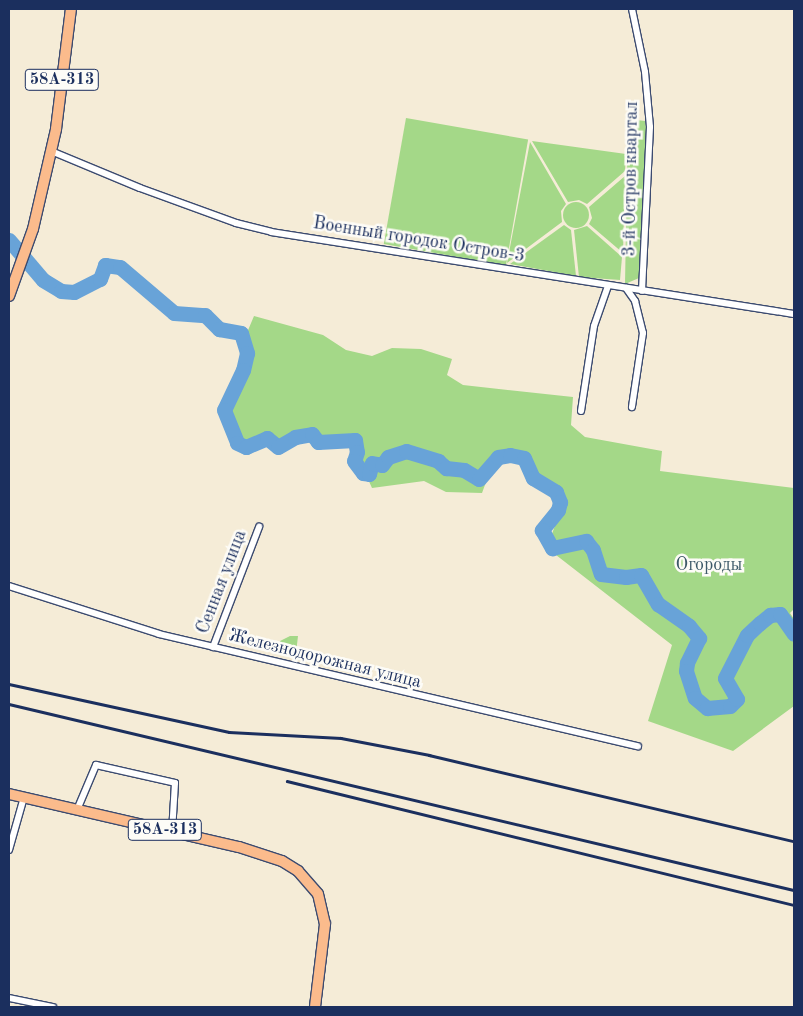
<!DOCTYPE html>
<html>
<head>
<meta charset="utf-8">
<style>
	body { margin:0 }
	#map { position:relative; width:803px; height:1016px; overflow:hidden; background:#f5ecd7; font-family:"Old Standard TT",serif }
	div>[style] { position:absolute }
	.green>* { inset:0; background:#a4d888; transform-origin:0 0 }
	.round { border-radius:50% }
	.river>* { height:15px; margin:-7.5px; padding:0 7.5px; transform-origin:7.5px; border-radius:7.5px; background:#68a3d8 }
	.roads { filter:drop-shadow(1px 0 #3c4b70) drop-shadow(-1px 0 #3c4b70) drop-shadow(0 1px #3c4b70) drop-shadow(0 -1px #3c4b70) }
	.minor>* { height:6px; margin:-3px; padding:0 3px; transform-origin:3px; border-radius:3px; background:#fff }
	.primary>* { height:10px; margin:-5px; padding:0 5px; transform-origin:5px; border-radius:5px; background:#fbbb8c }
	.rail>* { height:2.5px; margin:-1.25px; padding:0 1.25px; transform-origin:1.25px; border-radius:1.25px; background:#1b2f5e }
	span { translate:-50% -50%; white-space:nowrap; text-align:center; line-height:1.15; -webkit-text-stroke:5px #fdfcf7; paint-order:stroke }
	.shield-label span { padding:1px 4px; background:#fdfcf7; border:1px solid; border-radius:4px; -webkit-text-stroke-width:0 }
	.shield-label { font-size:16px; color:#1b2f5e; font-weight:700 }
	.street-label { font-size:18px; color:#1b2f5e }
	.park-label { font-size:18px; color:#3d5968 }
	.frame { position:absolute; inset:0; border:10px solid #1b2f5e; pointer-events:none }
</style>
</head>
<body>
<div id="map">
	<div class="green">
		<i style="left:406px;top:118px;width:124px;height:128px;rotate:10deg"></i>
		<i style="clip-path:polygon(628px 119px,645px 121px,650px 154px,643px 202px,639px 278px,625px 284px)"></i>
		<i style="clip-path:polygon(532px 141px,626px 154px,625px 171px,587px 204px,579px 200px,568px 202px)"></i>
		<i style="clip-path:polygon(530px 142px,566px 204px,561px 211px,562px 222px,507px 263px)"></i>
		<i style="clip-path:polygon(625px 176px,623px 253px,589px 224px,592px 218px,589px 207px)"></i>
		<i class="round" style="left:563px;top:202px;width:26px;height:26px"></i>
		<i style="clip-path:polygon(564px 225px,571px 230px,576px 276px,510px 264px)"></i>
		<i style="clip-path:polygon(587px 226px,622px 257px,620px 280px,579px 277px,574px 230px)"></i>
		<i style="clip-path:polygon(254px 316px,323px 335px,346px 350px,372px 356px,392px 348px,421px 349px,452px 359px,447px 375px,463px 385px,573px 397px,571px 425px,585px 437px,662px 451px,660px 471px,794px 488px,794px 609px,790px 613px,794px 619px,794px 706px,733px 751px,648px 721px,672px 645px,547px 548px,563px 503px,559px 490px,538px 476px,524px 453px,505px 451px,496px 455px,482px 493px,446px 492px,424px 481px,372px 488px,362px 466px,358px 435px,321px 436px,311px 428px,278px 442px,269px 436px,244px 442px,238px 440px,229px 417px,229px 407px,248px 364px,246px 335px)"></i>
		<i style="clip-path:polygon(290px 636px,298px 636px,296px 653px,292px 655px,292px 650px,279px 648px,280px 641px)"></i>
	</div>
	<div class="river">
		<i style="left:9px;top:240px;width:52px;rotate:49.6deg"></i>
		<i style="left:43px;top:280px;width:21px;rotate:31deg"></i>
		<i style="left:61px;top:291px;width:13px;rotate:4deg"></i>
		<i style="left:74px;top:292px;width:29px;rotate:-27deg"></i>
		<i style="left:100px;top:279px;width:15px;rotate:-70deg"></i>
		<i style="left:105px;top:265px;width:15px;rotate:8deg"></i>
		<i style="left:120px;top:267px;width:71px;rotate:40.4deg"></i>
		<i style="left:174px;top:313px;width:31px;rotate:4deg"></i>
		<i style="left:205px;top:315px;width:20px;rotate:45deg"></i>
		<i style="left:219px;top:329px;width:22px;rotate:10deg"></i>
		<i style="left:241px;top:333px;width:21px;rotate:73deg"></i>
		<i style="left:247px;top:353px;width:17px;rotate:103deg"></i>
		<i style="left:243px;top:370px;width:44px;rotate:115.4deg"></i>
		<i style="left:224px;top:410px;width:35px;rotate:68deg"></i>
		<i style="left:237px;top:443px;width:10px;rotate:24deg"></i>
		<i style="left:246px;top:447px;width:23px;rotate:-23deg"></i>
		<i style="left:267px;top:438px;width:14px;rotate:39deg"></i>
		<i style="left:278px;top:447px;width:20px;rotate:-30deg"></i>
		<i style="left:295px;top:437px;width:17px;rotate:-10deg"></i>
		<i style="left:312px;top:434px;width:10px;rotate:53deg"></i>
		<i style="left:318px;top:442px;width:37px;rotate:-3deg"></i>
		<i style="left:355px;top:440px;width:12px;rotate:81deg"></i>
		<i style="left:357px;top:452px;width:9px;rotate:108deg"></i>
		<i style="left:354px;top:461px;width:15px;rotate:53deg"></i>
		<i style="left:363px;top:473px;width:6px;rotate:9deg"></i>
		<i style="left:369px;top:474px;width:11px;rotate:-75deg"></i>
		<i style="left:372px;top:463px;width:10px;rotate:11deg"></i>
		<i style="left:382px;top:465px;width:10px;rotate:-53deg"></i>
		<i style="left:388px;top:457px;width:19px;rotate:-18deg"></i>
		<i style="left:406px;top:451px;width:34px;rotate:17deg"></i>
		<i style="left:438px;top:461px;width:11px;rotate:41deg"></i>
		<i style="left:446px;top:468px;width:18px;rotate:6deg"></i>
		<i style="left:464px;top:470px;width:17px;rotate:31deg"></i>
		<i style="left:479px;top:479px;width:29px;rotate:-49deg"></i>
		<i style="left:498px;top:457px;width:12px;rotate:-9deg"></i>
		<i style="left:510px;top:455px;width:14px;rotate:12deg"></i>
		<i style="left:524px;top:458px;width:22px;rotate:66deg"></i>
		<i style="left:533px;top:478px;width:27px;rotate:31deg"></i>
		<i style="left:556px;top:492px;width:11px;rotate:68deg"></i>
		<i style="left:560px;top:502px;width:8px;rotate:104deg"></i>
		<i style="left:558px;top:510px;width:26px;rotate:129deg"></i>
		<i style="left:542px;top:530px;width:21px;rotate:61deg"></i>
		<i style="left:552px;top:548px;width:35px;rotate:-12deg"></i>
		<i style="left:586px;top:541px;width:11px;rotate:52deg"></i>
		<i style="left:593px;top:550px;width:25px;rotate:72deg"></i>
		<i style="left:601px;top:574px;width:25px;rotate:7deg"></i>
		<i style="left:626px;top:577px;width:15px;rotate:-8deg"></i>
		<i style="left:641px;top:575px;width:34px;rotate:60deg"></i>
		<i style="left:658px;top:604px;width:38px;rotate:35deg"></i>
		<i style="left:689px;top:626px;width:16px;rotate:50deg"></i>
		<i style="left:699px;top:638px;width:28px;rotate:116deg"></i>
		<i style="left:687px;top:663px;width:8px;rotate:97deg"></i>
		<i style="left:686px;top:671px;width:28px;rotate:72deg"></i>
		<i style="left:695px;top:698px;width:16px;rotate:40deg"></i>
		<i style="left:707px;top:708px;width:23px;rotate:-5deg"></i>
		<i style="left:730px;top:706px;width:10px;rotate:-45deg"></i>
		<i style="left:737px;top:699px;width:24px;rotate:-120deg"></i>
		<i style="left:725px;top:678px;width:48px;rotate:-62.9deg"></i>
		<i style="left:747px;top:635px;width:18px;rotate:-43deg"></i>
		<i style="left:760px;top:623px;width:13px;rotate:-39deg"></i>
		<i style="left:770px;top:615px;width:10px;rotate:-6deg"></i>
		<i style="left:780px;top:614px;width:24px;rotate:55deg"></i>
	</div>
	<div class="roads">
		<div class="minor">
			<i style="left:632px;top:9px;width:64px;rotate:78.3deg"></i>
			<i style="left:645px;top:72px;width:55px;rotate:84.8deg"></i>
			<i style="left:650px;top:127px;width:164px;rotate:92.8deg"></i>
			<i style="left:51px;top:151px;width:96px;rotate:22.6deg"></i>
			<i style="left:140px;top:188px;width:102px;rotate:20deg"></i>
			<i style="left:236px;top:223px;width:36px;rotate:14deg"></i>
			<i style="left:271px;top:232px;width:529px;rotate:8.91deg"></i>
			<i style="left:626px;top:288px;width:16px;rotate:55deg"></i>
			<i style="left:635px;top:301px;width:33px;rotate:76deg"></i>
			<i style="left:643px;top:333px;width:75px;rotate:98.5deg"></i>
			<i style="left:581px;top:411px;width:86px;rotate:-81.3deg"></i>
			<i style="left:594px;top:326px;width:42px;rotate:-70.7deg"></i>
			<i style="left:9px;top:586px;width:157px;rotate:17.7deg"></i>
			<i style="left:159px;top:634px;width:492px;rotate:13.2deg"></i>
			<i style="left:213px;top:647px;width:129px;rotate:-69deg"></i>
			<i style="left:77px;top:810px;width:49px;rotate:-67.1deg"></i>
			<i style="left:96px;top:765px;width:81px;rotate:12.8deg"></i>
			<i style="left:175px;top:783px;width:49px;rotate:93.5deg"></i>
			<i style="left:9px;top:850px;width:55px;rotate:-74.2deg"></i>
			<i style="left:9px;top:998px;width:45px;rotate:11.6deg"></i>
		</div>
		<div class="primary">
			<i style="left:9px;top:296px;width:71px;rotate:-70.3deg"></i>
			<i style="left:33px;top:229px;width:103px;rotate:-77deg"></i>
			<i style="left:56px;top:129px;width:121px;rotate:-82.9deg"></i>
			<i style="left:9px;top:794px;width:236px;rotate:13deg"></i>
			<i style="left:239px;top:847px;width:45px;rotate:18deg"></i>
			<i style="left:282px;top:861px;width:19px;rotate:32deg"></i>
			<i style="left:298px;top:871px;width:30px;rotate:49deg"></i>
			<i style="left:318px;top:894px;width:31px;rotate:77deg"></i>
			<i style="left:325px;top:924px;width:84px;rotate:96.9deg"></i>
		</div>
	</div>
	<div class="rail">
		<i style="left:9px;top:684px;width:225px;rotate:12.3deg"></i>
		<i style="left:229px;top:732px;width:112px;rotate:3.1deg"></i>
		<i style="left:341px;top:738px;width:90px;rotate:10.9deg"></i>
		<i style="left:429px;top:755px;width:375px;rotate:13.3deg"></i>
		<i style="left:9px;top:704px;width:807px;rotate:13.33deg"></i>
		<i style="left:287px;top:781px;width:522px;rotate:13.74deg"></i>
	</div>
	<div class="shield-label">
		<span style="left:62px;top:80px">58А-313</span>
		<span style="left:165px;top:830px">58А-313</span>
	</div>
	<div class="street-label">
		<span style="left:631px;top:179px;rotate:-89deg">3-й Остров квартал</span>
		<span style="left:419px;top:240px;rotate:9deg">Военный городок Остров-3</span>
		<span style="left:222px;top:582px;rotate:-69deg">Сенная улица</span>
		<span style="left:325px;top:659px;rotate:14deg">Железнодорожная улица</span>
	</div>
	<div class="park-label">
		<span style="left:709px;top:565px">Огороды</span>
	</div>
	<div class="frame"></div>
</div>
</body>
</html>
